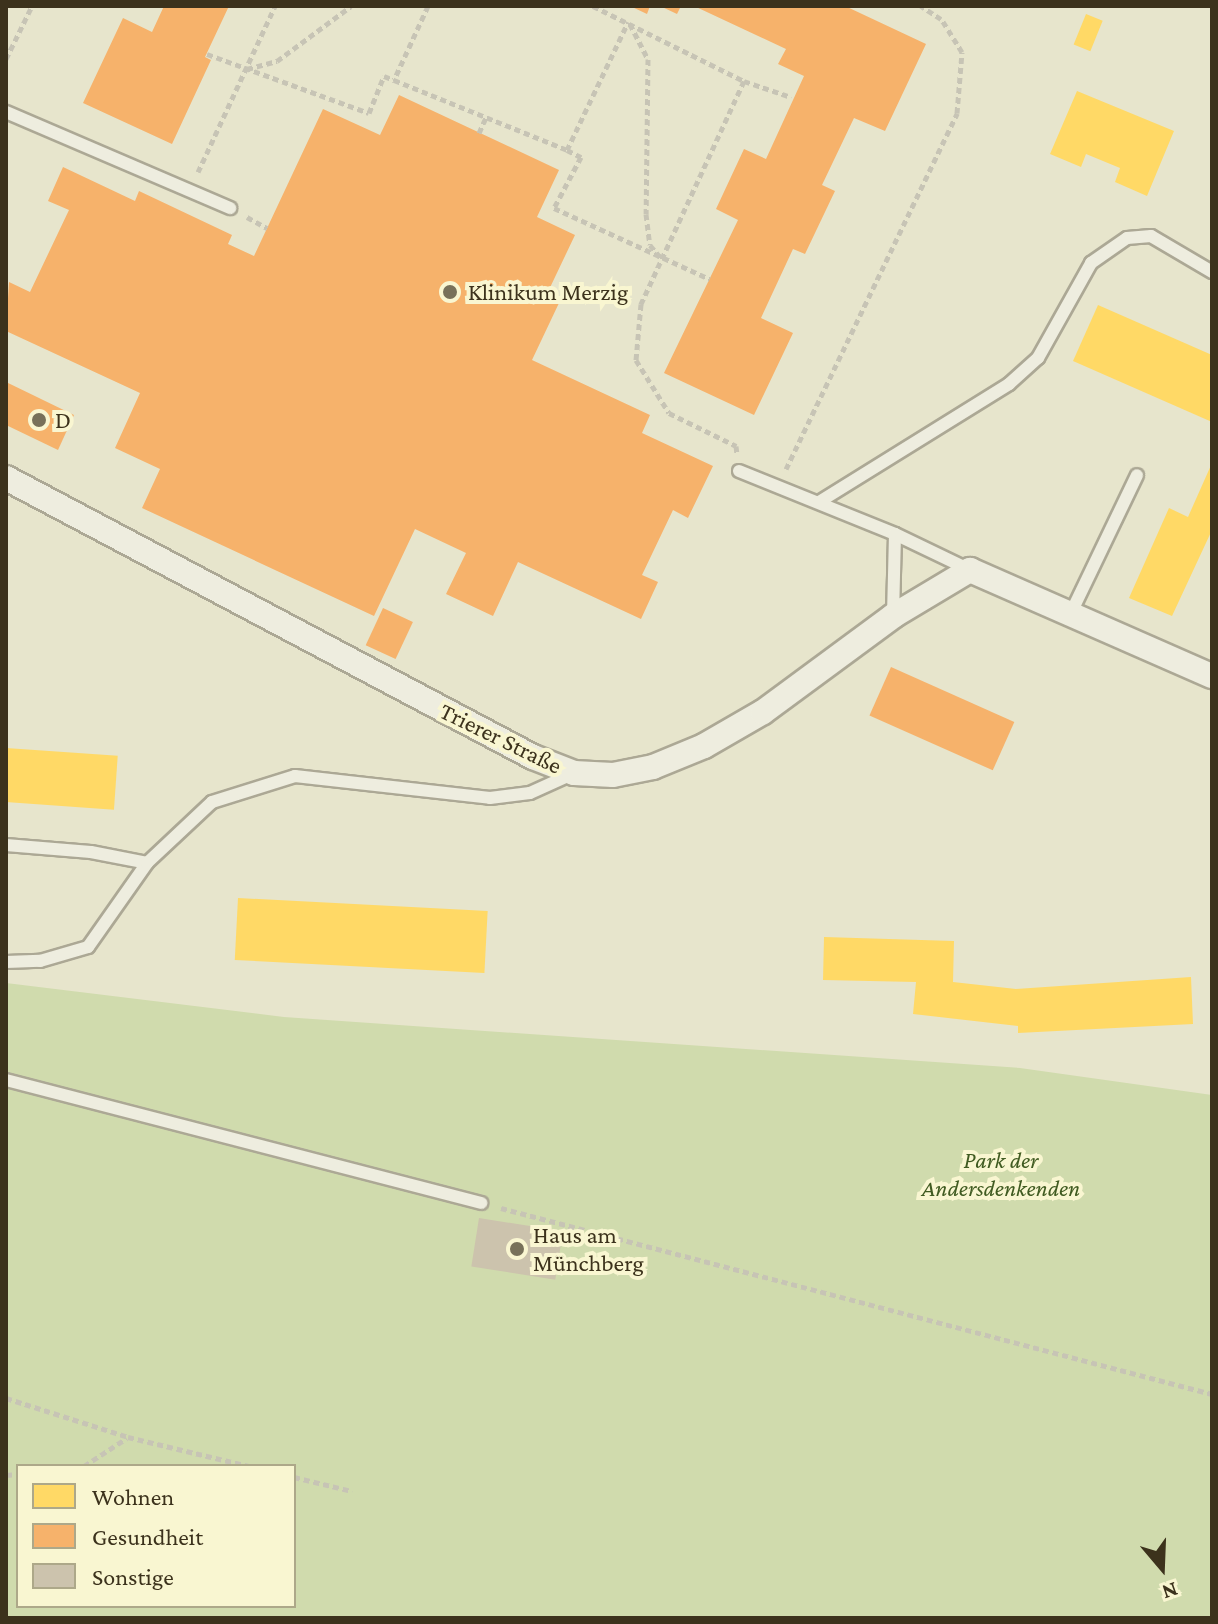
<!DOCTYPE html>
<html>
<head>
<meta charset="utf-8">
<style>
	body { margin:0 }
	#map { position:relative; width:1218px; height:1624px; overflow:hidden; background:#e7e5cc; font-family:"Crimson Pro",serif }
	div>[style] { position:absolute }
	.green>* { inset:0; background:#d0dbad }
	.homes>* { inset:0; background:#ffd966; transform-origin:0 0 }
	.health>* { inset:0; background:#f6b26b; transform-origin:0 0 }
	.building>* { inset:0; background:#ccc3ad; transform-origin:0 0 }
	.path>* { height:5px; margin-top:-2.5px; transform-origin:0; background:repeating-linear-gradient(90deg,#c7c4b5 0 6px,transparent 0 10px) }
	.roads { filter:drop-shadow(2px 0 #aca895) drop-shadow(-2px 0 #aca895) drop-shadow(0 2px #aca895) drop-shadow(0 -2px #aca895) }
	.service>* { height:12px; margin:-6px; padding:0 6px; transform-origin:6px; border-radius:6px; background:#eeeddf }
	.minor>* { height:24px; margin:-12px; padding:0 12px; transform-origin:12px; border-radius:12px; background:#eeeddf }
	.dots>* { width:22px; height:22px; translate:-50% -50%; box-sizing:border-box; border:4px solid #f9f6d1; border-radius:50% }
	span { translate:-50% -50%; white-space:nowrap; text-align:center; line-height:1.15; -webkit-text-stroke:8px #f9f6d1; paint-order:stroke }
	.poi-label { font-size:24px; color:#3c321c }
	.left { translate:0 -50%; text-align:left }
	.street-label { font-size:24px; color:#3c321c }
	.park-label { font-size:24px; color:#405b21; font-style:italic }
	.frame { position:absolute; inset:0; border:8px solid #3c321c; pointer-events:none }
	.legend { position:absolute; left:16px; top:1464px; width:280px; height:144px; box-sizing:border-box; background:#f9f6d1; border:2px solid #ada889; margin:0; padding:10px 14px; list-style:none; font-size:24px; color:#3c321c }
	.legend li { display:flex; align-items:center; gap:16px; height:40px }
	.legend b { width:40px; border:2px solid #ada889 }
	.north { position:absolute; left:1122px; top:1528px; width:80px; height:80px; -webkit-text-stroke:6px #f9f6d1; paint-order:stroke; rotate:161deg; font-size:22px; font-weight:700; line-height:32px; text-align:center; color:#3c321c }
	.north::after { content:''; display:block; margin:auto; width:28px; height:36px; background:#3c321c; clip-path:polygon(50% 0,100% 100%,50% 72%,0 100%) }
</style>
</head>
<body>
<div id="map">
	<div class="green">
		<i style="clip-path:polygon(evenodd,6px 983px,284px 1017px,1020px 1068px,1212px 1095px,1212px 1618px,6px 1618px,6px 983px,18px 1466px,294px 1466px,294px 1606px,18px 1606px,18px 1466px)"></i>
	</div>
	<div class="homes">
		<i style="left:1086px;top:14px;width:18px;height:33px;rotate:22deg"></i>
		<i style="clip-path:polygon(1077px 91px,1174px 131px,1147px 196px,1115px 182px,1120px 168px,1086px 154px,1081px 167px,1050px 154px)"></i>
		<i style="clip-path:polygon(1098px 305px,1212px 355px,1212px 422px,1073px 361px)"></i>
		<i style="clip-path:polygon(1212px 463px,1212px 530px,1172px 616px,1129px 598px,1169px 508px,1188px 517px)"></i>
		<i style="left:6px;top:748px;width:112px;height:54px;rotate:4deg"></i>
		<i style="left:238px;top:898px;width:250px;height:62px;rotate:3deg"></i>
		<i style="clip-path:polygon(824px 937px,954px 941px,953px 982px,1016px 989px,1191px 977px,1193px 1024px,1018px 1033px,1018px 1026px,913px 1014px,916px 982px,823px 980px)"></i>
	</div>
	<div class="health">
		<i style="clip-path:polygon(164px 6px,229px 6px,205px 57px,211px 60px,172px 144px,83px 103px,123px 18px,152px 32px)"></i>
		<i style="clip-path:polygon(630px 6px,650px 6px,647px 14px)"></i>
		<i style="clip-path:polygon(660px 6px,681px 6px,677px 14px)"></i>
		<i style="clip-path:polygon(694px 6px,845px 6px,926px 44px,885px 131px,854px 118px,822px 185px,835px 191px,805px 254px,793px 249px,761px 318px,793px 333px,754px 415px,664px 373px,738px 220px,716px 209px,744px 149px,766px 159px,804px 76px,778px 64px,786px 49px)"></i>
		<i style="clip-path:polygon(399px 95px,559px 170px,537px 217px,575px 235px,546px 296px,559px 303px,532px 360px,650px 415px,642px 433px,713px 466px,688px 518px,673px 510px,642px 575px,658px 582px,641px 619px,518px 562px,493px 616px,446px 594px,466px 553px,415px 529px,374px 616px,142px 508px,160px 469px,115px 448px,140px 393px,6px 331px,9px 282px,30px 292px,69px 210px,48px 201px,63px 167px,135px 201px,139px 191px,232px 235px,228px 244px,254px 256px,323px 109px,380px 135px)"></i>
		<i style="clip-path:polygon(6px 382px,74px 415px,58px 450px,6px 425px)"></i>
		<i style="left:383px;top:608px;width:33px;height:41px;rotate:25deg"></i>
		<i style="left:891px;top:667px;width:135px;height:53px;rotate:24deg"></i>
	</div>
	<div class="building">
		<i style="left:479px;top:1218px;width:85px;height:49px;rotate:9deg"></i>
	</div>
	<div class="path">
		<i style="left:428px;top:6px;width:81px;rotate:114.7deg"></i>
		<i style="left:394px;top:80px;width:187px;rotate:22deg"></i>
		<i style="left:567px;top:150px;width:142px;rotate:-64.5deg"></i>
		<i style="left:593px;top:6px;width:169px;rotate:26.4deg"></i>
		<i style="left:744px;top:81px;width:246px;rotate:114.8deg"></i>
		<i style="left:641px;top:304px;width:56px;rotate:95.1deg"></i>
		<i style="left:636px;top:360px;width:62px;rotate:58.1deg"></i>
		<i style="left:669px;top:413px;width:75px;rotate:26.2deg"></i>
		<i style="left:736px;top:446px;width:8px;rotate:83deg"></i>
		<i style="left:630px;top:24px;width:39px;rotate:63deg"></i>
		<i style="left:648px;top:59px;width:155px;rotate:90.7deg"></i>
		<i style="left:646px;top:214px;width:31px;rotate:83deg"></i>
		<i style="left:650px;top:245px;width:17px;rotate:50deg"></i>
		<i style="left:207px;top:54px;width:172px;rotate:20deg"></i>
		<i style="left:369px;top:113px;width:40px;rotate:-68deg"></i>
		<i style="left:384px;top:76px;width:11px;rotate:22deg"></i>
		<i style="left:6px;top:59px;width:59px;rotate:-63.9deg"></i>
		<i style="left:247px;top:69px;width:31px;rotate:-15deg"></i>
		<i style="left:277px;top:61px;width:92px;rotate:-36.6deg"></i>
		<i style="left:744px;top:81px;width:50px;rotate:18.8deg"></i>
		<i style="left:479px;top:133px;width:17px;rotate:-66deg"></i>
		<i style="left:567px;top:150px;width:16px;rotate:27deg"></i>
		<i style="left:581px;top:157px;width:58px;rotate:117.9deg"></i>
		<i style="left:554px;top:208px;width:171px;rotate:24.5deg"></i>
		<i style="left:198px;top:172px;width:183px;rotate:-65.1deg"></i>
		<i style="left:247px;top:217px;width:23px;rotate:29deg"></i>
		<i style="left:786px;top:469px;width:395px;rotate:-64.3deg"></i>
		<i style="left:957px;top:113px;width:61px;rotate:-85.3deg"></i>
		<i style="left:962px;top:52px;width:39px;rotate:-122deg"></i>
		<i style="left:941px;top:19px;width:24px;rotate:-147deg"></i>
		<i style="left:501px;top:1208px;width:735px;rotate:14.66deg"></i>
		<i style="left:6px;top:1398px;width:128px;rotate:17.7deg"></i>
		<i style="left:128px;top:1437px;width:124px;rotate:13.5deg"></i>
		<i style="left:84px;top:1466px;width:51px;rotate:-33.1deg"></i>
		<i style="left:6px;top:1475px;width:12px;rotate:-5deg"></i>
		<i style="left:294px;top:1477px;width:60px;rotate:13.6deg"></i>
	</div>
	<div class="roads">
		<div class="service">
			<i style="left:6px;top:112px;width:244px;rotate:23.2deg"></i>
			<i style="left:739px;top:471px;width:168px;rotate:22deg"></i>
			<i style="left:819px;top:502px;width:224px;rotate:-31.8deg"></i>
			<i style="left:1009px;top:384px;width:39px;rotate:-42deg"></i>
			<i style="left:1038px;top:358px;width:109px;rotate:-60.8deg"></i>
			<i style="left:1091px;top:263px;width:44px;rotate:-34.8deg"></i>
			<i style="left:1127px;top:238px;width:24px;rotate:-5deg"></i>
			<i style="left:1151px;top:236px;width:71px;rotate:30.5deg"></i>
			<i style="left:1070px;top:615px;width:155px;rotate:-64.4deg"></i>
			<i style="left:893px;top:616px;width:82px;rotate:-88.6deg"></i>
			<i style="left:895px;top:534px;width:83px;rotate:25.6deg"></i>
			<i style="left:6px;top:845px;width:85px;rotate:4.7deg"></i>
			<i style="left:91px;top:852px;width:57px;rotate:11.1deg"></i>
			<i style="left:6px;top:962px;width:34px;rotate:-2deg"></i>
			<i style="left:40px;top:961px;width:50px;rotate:-16.3deg"></i>
			<i style="left:88px;top:947px;width:103px;rotate:-54.9deg"></i>
			<i style="left:147px;top:863px;width:89px;rotate:-43.2deg"></i>
			<i style="left:212px;top:802px;width:87px;rotate:-17.4deg"></i>
			<i style="left:295px;top:776px;width:196px;rotate:6.4deg"></i>
			<i style="left:490px;top:798px;width:40px;rotate:-7.1deg"></i>
			<i style="left:530px;top:793px;width:48px;rotate:-24.4deg"></i>
			<i style="left:6px;top:1080px;width:491px;rotate:14.5deg"></i>
		</div>
		<div class="minor">
			<i style="left:6px;top:478px;width:596px;rotate:27.9deg"></i>
			<i style="left:533px;top:757px;width:44px;rotate:21.3deg"></i>
			<i style="left:574px;top:773px;width:39px;rotate:3deg"></i>
			<i style="left:613px;top:775px;width:41px;rotate:-11.3deg"></i>
			<i style="left:653px;top:767px;width:55px;rotate:-22.4deg"></i>
			<i style="left:704px;top:746px;width:68px;rotate:-30deg"></i>
			<i style="left:763px;top:712px;width:162px;rotate:-36.4deg"></i>
			<i style="left:893px;top:616px;width:90px;rotate:-30.9deg"></i>
			<i style="left:970px;top:570px;width:264px;rotate:23.7deg"></i>
		</div>
	</div>
	<div class="dots">
		<i style="left:450px;top:292px;background:#78715a"></i>
		<i style="left:39px;top:420px;background:#78715a"></i>
		<i style="left:517px;top:1249px;background:#78715a"></i>
	</div>
	<div class="poi-label">
		<span class="left" style="left:468px;top:292px">Klinikum Merzig</span>
		<span class="left" style="left:55px;top:420px">D</span>
		<span class="left" style="left:533px;top:1249px">Haus am<br>Münchberg</span>
	</div>
	<div class="street-label">
		<span style="left:501px;top:738px;rotate:26deg">Trierer Straße</span>
	</div>
	<div class="park-label">
		<span style="left:1001px;top:1174px">Park der<br>Andersdenkenden</span>
	</div>
	<div class="frame"></div>
	<ul class="legend">
	<li><b style="height:22px;background:#ffd966"></b>Wohnen</li>
	<li><b style="height:22px;background:#f6b26b"></b>Gesundheit</li>
	<li><b style="height:22px;background:#ccc3ad"></b>Sonstige</li>
	</ul>
	<div class="north">N</div>
</div>
</body>
</html>
